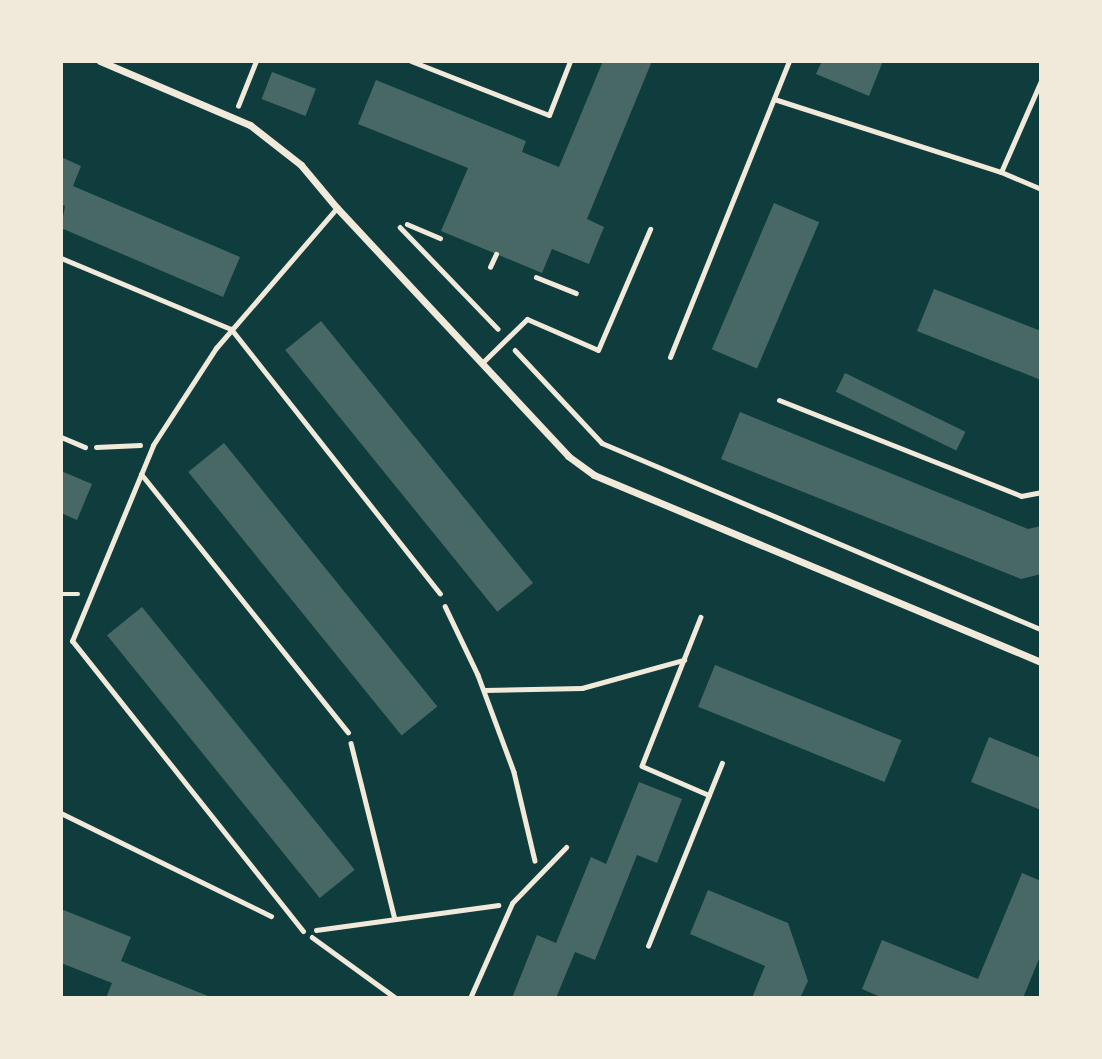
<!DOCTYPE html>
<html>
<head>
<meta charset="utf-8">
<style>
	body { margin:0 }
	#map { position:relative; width:1102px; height:1059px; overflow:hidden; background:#0f3d3e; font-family:"Alegreya Sans",sans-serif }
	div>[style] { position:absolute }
	.building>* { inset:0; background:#486865; transform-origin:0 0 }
	.path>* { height:4.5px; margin:-2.25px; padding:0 2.25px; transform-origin:2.25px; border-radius:2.25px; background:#f1e9da }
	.service>* { height:5px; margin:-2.5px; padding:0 2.5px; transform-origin:2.5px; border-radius:2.5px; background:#f1e9da }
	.minor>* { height:7px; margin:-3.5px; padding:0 3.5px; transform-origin:3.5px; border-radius:3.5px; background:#f1e9da }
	span { translate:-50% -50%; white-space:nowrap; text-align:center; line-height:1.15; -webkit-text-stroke:5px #f1e9da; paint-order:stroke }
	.frame { position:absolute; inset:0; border:63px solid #f1e9da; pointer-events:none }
</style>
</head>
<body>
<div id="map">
	<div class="building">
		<i style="clip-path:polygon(603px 61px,652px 61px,587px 219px,604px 227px,589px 264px,552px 249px,542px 273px,441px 231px,468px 168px,358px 124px,376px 80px,526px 141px,522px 152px,559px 167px)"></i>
		<i style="clip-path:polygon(822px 61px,883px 61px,869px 96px,816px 74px)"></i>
		<i style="left:272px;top:72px;width:47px;height:29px;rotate:21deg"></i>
		<i style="clip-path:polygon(61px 157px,81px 166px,73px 186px,240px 257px,223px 297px,61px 228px,65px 206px,61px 204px)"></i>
		<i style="left:774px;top:203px;width:49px;height:159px;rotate:23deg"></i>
		<i style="clip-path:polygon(934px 289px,1041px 331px,1041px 380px,917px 331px)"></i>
		<i style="left:321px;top:321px;width:337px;height:46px;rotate:51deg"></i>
		<i style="left:845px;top:373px;width:134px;height:21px;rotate:26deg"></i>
		<i style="clip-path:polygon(740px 412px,1028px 529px,1041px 526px,1041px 574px,1021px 579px,721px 459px)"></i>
		<i style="left:224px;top:443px;width:339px;height:46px;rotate:51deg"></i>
		<i style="clip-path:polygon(61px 471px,92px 484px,77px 520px,61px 513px)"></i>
		<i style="left:142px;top:607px;width:338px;height:45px;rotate:51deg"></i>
		<i style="left:715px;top:665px;width:201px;height:45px;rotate:22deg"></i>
		<i style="clip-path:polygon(989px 737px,1041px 758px,1041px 810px,971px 782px)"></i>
		<i style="clip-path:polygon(639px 782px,682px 799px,657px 863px,637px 855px,595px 960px,575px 952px,556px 998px,512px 998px,537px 935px,556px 943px,591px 857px,606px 864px)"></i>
		<i style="clip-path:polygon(1022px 873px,1041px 881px,1041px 954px,1023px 998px,883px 998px,862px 989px,882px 940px,978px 979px)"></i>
		<i style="clip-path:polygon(708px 890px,788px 923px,808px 981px,800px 998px,752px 998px,765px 966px,690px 934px)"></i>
		<i style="clip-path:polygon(61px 909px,131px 937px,121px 961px,213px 998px,106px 998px,112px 983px,61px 963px)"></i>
	</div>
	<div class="path">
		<i style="left:238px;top:106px;width:48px;rotate:-68.2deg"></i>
		<i style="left:407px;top:224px;width:36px;rotate:23deg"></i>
		<i style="left:400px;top:227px;width:141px;rotate:46.1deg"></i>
		<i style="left:490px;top:267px;width:14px;rotate:-65deg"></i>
		<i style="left:536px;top:277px;width:43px;rotate:21.8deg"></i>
		<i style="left:515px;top:350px;width:127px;rotate:46.9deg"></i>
		<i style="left:602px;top:443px;width:477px;rotate:23deg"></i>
		<i style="left:96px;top:447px;width:44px;rotate:-2.6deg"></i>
		<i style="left:61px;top:594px;width:17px"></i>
		<i style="left:445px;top:606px;width:76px;rotate:64.4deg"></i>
		<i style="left:478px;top:675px;width:103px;rotate:69.6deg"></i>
		<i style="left:514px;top:772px;width:91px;rotate:76.7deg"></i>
		<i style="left:701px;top:617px;width:160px;rotate:111.6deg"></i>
		<i style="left:642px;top:766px;width:73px;rotate:23.4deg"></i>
		<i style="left:484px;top:690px;width:98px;rotate:-1.2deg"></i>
		<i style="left:582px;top:688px;width:106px;rotate:-15.4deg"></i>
		<i style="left:351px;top:743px;width:181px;rotate:76deg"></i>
		<i style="left:61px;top:813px;width:234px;rotate:26.1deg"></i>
		<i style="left:316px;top:930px;width:184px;rotate:-7.8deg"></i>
		<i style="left:312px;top:937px;width:104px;rotate:36deg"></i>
		<i style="left:648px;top:946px;width:197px;rotate:-68deg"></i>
	</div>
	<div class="service">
		<i style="left:411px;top:61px;width:148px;rotate:21.4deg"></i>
		<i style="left:549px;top:115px;width:58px;rotate:-68.7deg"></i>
		<i style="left:774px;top:99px;width:238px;rotate:17.8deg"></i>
		<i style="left:1001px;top:172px;width:43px;rotate:23deg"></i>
		<i style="left:1001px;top:172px;width:99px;rotate:-66.3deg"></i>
		<i style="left:61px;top:258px;width:184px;rotate:22.7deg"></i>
		<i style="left:231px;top:329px;width:337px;rotate:51.7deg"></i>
		<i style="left:670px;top:357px;width:319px;rotate:-68.1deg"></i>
		<i style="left:482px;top:363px;width:63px;rotate:-44.4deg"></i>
		<i style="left:527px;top:319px;width:77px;rotate:23.6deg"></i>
		<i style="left:598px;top:350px;width:132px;rotate:-66.7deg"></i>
		<i style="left:779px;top:400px;width:260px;rotate:21.6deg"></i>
		<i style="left:1021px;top:496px;width:20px;rotate:-11deg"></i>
		<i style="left:61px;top:437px;width:26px;rotate:23deg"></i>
		<i style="left:141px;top:474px;width:331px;rotate:51.3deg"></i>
		<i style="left:303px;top:931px;width:371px;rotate:-128.5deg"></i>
		<i style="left:72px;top:641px;width:212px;rotate:-67.5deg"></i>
		<i style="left:153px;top:445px;width:116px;rotate:-57deg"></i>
		<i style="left:216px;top:348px;width:185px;rotate:-49.2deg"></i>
		<i style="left:470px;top:998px;width:104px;rotate:-66.1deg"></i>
		<i style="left:512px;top:903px;width:78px;rotate:-46deg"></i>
	</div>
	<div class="minor">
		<i style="left:100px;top:61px;width:163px;rotate:23.1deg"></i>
		<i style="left:250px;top:125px;width:65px;rotate:38.1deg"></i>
		<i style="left:301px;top:165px;width:56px;rotate:50.1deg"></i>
		<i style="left:337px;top:208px;width:339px;rotate:47deg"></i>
		<i style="left:568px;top:456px;width:32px;rotate:36deg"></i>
		<i style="left:594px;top:475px;width:485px;rotate:22.7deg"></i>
	</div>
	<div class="frame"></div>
</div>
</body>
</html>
